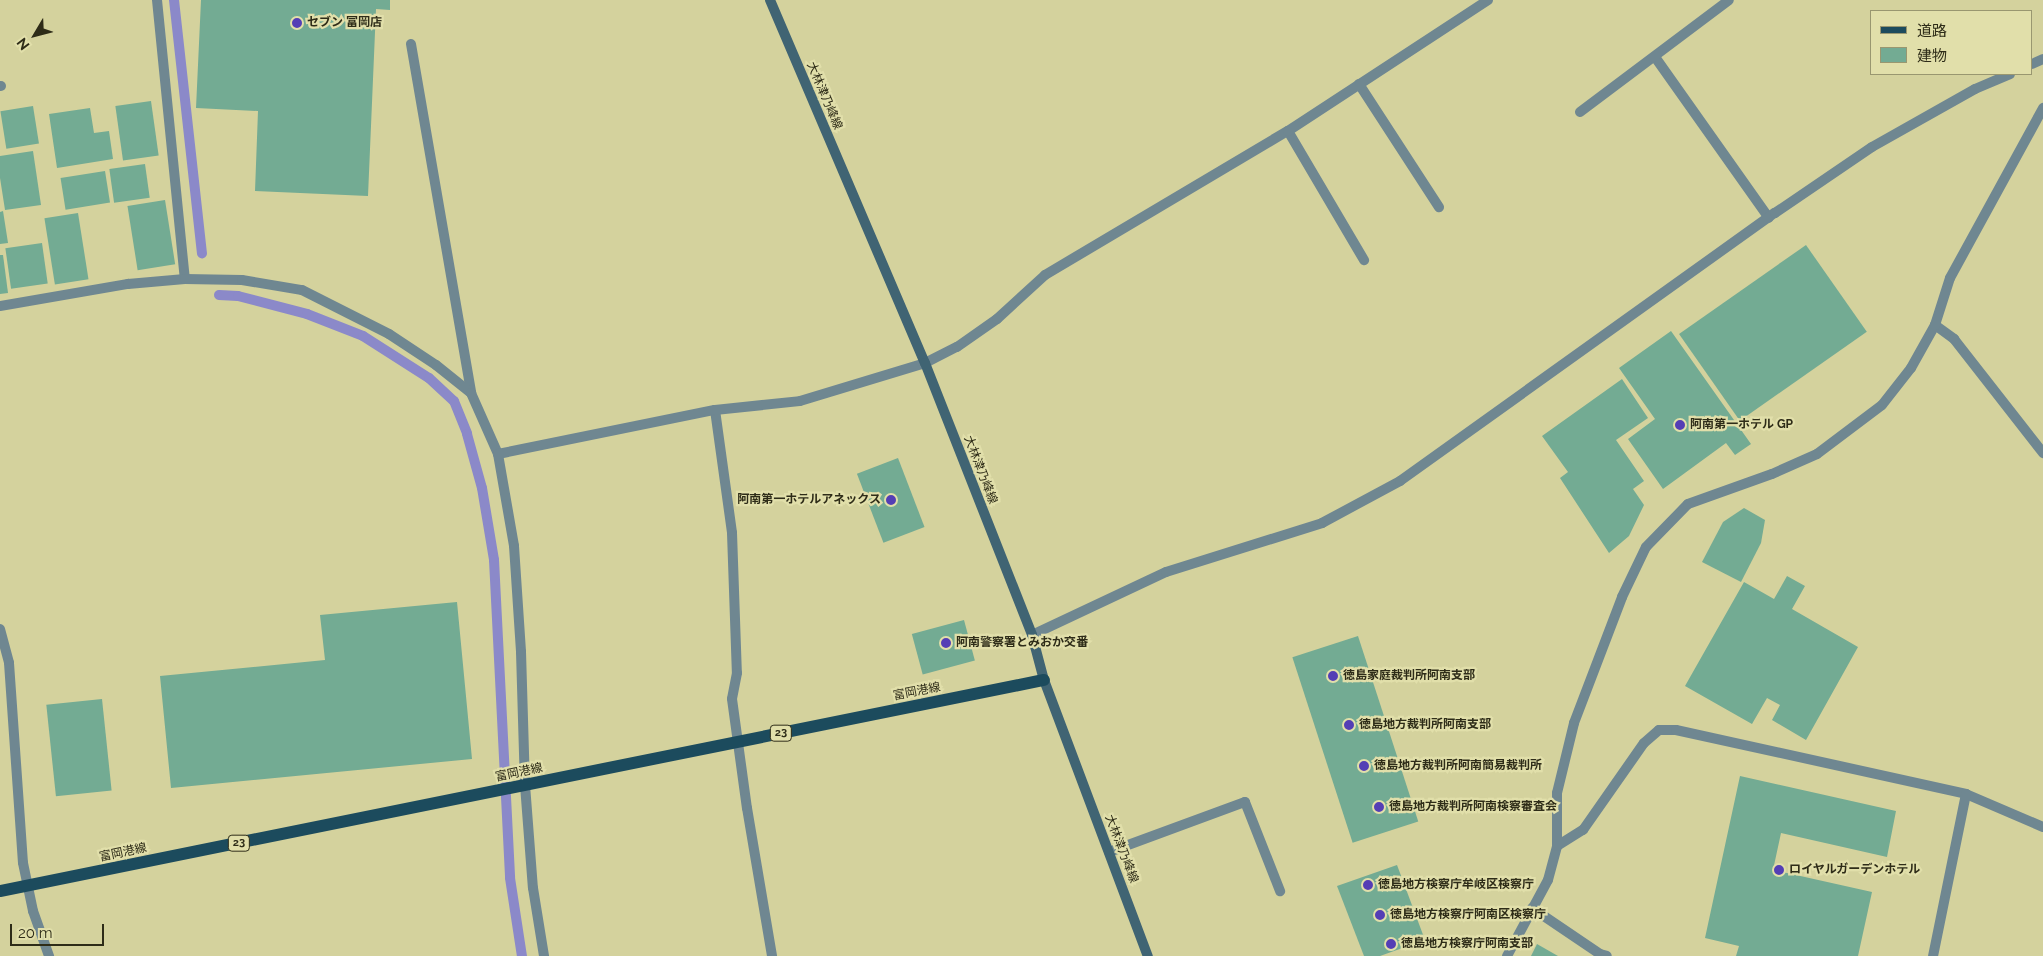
<!DOCTYPE html>
<html>
<head>
<meta charset="utf-8">
<style>
	body { margin:0 }
	#map { position:relative; width:2043px; height:956px; overflow:hidden; background:#d4d29d; font-family:Raleway,"Noto Sans JP",sans-serif }
	div>[style] { position:absolute }
	.stream>* { height:10px; margin:-5px; padding:0 5px; transform-origin:5px; border-radius:5px; background:#8b89c9 }
	.building>* { inset:0; background:#73ab93; transform-origin:0 0 }
	.lane>* { height:10px; margin:-5px; padding:0 5px; transform-origin:5px; border-radius:5px; background:#6f8791 }
	.street>* { height:10px; margin:-5px; padding:0 5px; transform-origin:5px; border-radius:5px; background:#6f8791 }
	.secondary>* { height:10px; margin:-5px; padding:0 5px; transform-origin:5px; border-radius:5px; background:#406473 }
	.primary>* { height:12px; margin:-6px; padding:0 6px; transform-origin:6px; border-radius:6px; background:#1c4b5d }
	.dots>* { width:14px; height:14px; translate:-50% -50%; box-sizing:border-box; border:2px solid #e1dfaa; border-radius:50% }
	span { translate:-50% -50%; white-space:nowrap; text-align:center; line-height:1.15; -webkit-text-stroke:4.5px #e1dfaa; paint-order:stroke }
	.shield-label span { padding:1px 4px; background:#e1dfaa; border:1px solid; border-radius:4px; -webkit-text-stroke-width:0 }
	.shield-label { font-size:11px; color:#2e2c18; font-weight:700 }
	.poi-label { font-size:12px; color:#2e2c18; font-weight:700 }
	.left { translate:0 -50%; text-align:left }
	.right { translate:-100% -50%; text-align:right }
	.street-label { font-size:12px; color:#2e2c18 }
	.legend { position:absolute; left:1870px; top:10px; width:162px; height:65px; box-sizing:border-box; background:#e1dfaa; border:1px solid #999770; margin:0; padding:6px 9px; list-style:none; font-size:15px; color:#2e2c18 }
	.legend li { display:flex; align-items:center; gap:10px; height:25px }
	.legend b { width:25px; border:1px solid #999770 }
	.north { position:absolute; left:10px; top:10px; width:50px; height:50px; -webkit-text-stroke:4px #e1dfaa; paint-order:stroke; rotate:233deg; font-size:14px; font-weight:700; line-height:20px; text-align:center; color:#2e2c18 }
	.north::after { content:''; display:block; margin:auto; width:18px; height:22px; background:#2e2c18; clip-path:polygon(50% 0,100% 100%,50% 72%,0 100%) }
	.scale { position:absolute; left:10px; top:924px; width:94px; height:22px; box-sizing:border-box; border:2px solid #2e2c18; border-top:0; padding-left:6px; font-size:15px; line-height:18px; white-space:nowrap; color:#2e2c18; -webkit-text-stroke:4px #e1dfaa; paint-order:stroke }
</style>
</head>
<body>
<div id="map">
	<div class="stream">
		<i style="left:174px;top:0;width:255px;rotate:83.7deg"></i>
		<i style="left:219px;top:295px;width:19px;rotate:3deg"></i>
		<i style="left:238px;top:296px;width:71px;rotate:14.6deg"></i>
		<i style="left:307px;top:314px;width:60px;rotate:21.4deg"></i>
		<i style="left:363px;top:336px;width:78px;rotate:32.5deg"></i>
		<i style="left:429px;top:378px;width:34px;rotate:43deg"></i>
		<i style="left:454px;top:401px;width:35px;rotate:68deg"></i>
		<i style="left:467px;top:434px;width:56px;rotate:74.5deg"></i>
		<i style="left:482px;top:488px;width:73px;rotate:80.5deg"></i>
		<i style="left:494px;top:560px;width:318px;rotate:87.1deg"></i>
		<i style="left:510px;top:878px;width:79px;rotate:81.3deg"></i>
	</div>
	<div class="building">
		<i style="clip-path:polygon(201px 0,390px 0,390px 10px,376px 9px,368px 196px,255px 191px,258px 111px,196px 108px)"></i>
		<i style="left:151px;top:101px;width:55px;height:36px;rotate:82deg"></i>
		<i style="left:33px;top:106px;width:38px;height:33px;rotate:81deg"></i>
		<i style="clip-path:polygon(90px 108px,94px 133px,109px 131px,113px 159px,57px 168px,49px 114px)"></i>
		<i style="clip-path:polygon(33px 151px,41px 205px,5px 210px,0 178px,0 156px)"></i>
		<i style="left:145px;top:164px;width:34px;height:36px;rotate:82deg"></i>
		<i style="left:105px;top:171px;width:32px;height:45px;rotate:81deg"></i>
		<i style="left:165px;top:200px;width:65px;height:38px;rotate:81deg"></i>
		<i style="clip-path:polygon(3px 211px,8px 243px,0 244px,0 212px)"></i>
		<i style="left:78px;top:213px;width:67px;height:34px;rotate:81deg"></i>
		<i style="left:42px;top:243px;width:41px;height:37px;rotate:82deg"></i>
		<i style="left:1806px;top:245px;width:106px;height:155px;rotate:55deg"></i>
		<i style="clip-path:polygon(0 255px,3px 255px,8px 293px,0 294px)"></i>
		<i style="clip-path:polygon(1671px 331px,1751px 444px,1735px 455px,1726px 443px,1663px 489px,1628px 439px,1655px 419px,1619px 368px)"></i>
		<i style="clip-path:polygon(1622px 379px,1648px 418px,1616px 440px,1644px 481px,1633px 489px,1644px 505px,1629px 536px,1609px 553px,1560px 478px,1568px 472px,1542px 436px)"></i>
		<i style="left:898px;top:458px;width:74px;height:44px;rotate:69deg"></i>
		<i style="clip-path:polygon(1744px 508px,1765px 520px,1761px 543px,1741px 582px,1702px 562px,1723px 522px)"></i>
		<i style="clip-path:polygon(1787px 576px,1805px 586px,1792px 609px,1858px 647px,1806px 740px,1772px 720px,1780px 705px,1767px 698px,1752px 724px,1685px 686px,1744px 582px,1774px 599px)"></i>
		<i style="clip-path:polygon(457px 602px,472px 759px,171px 788px,160px 676px,325px 660px,320px 615px)"></i>
		<i style="left:964px;top:620px;width:42px;height:54px;rotate:75deg"></i>
		<i style="left:1358px;top:636px;width:195px;height:69px;rotate:72deg"></i>
		<i style="left:102px;top:699px;width:92px;height:56px;rotate:84deg"></i>
		<i style="clip-path:polygon(1740px 776px,1896px 811px,1887px 857px,1781px 833px,1773px 870px,1872px 892px,1858px 956px,1736px 956px,1739px 946px,1705px 938px)"></i>
		<i style="clip-path:polygon(1397px 865px,1425px 940px,1380px 956px,1364px 956px,1337px 886px)"></i>
		<i style="clip-path:polygon(1537px 944px,1558px 956px,1531px 956px)"></i>
	</div>
	<div class="lane">
		<i style="left:1655px;top:57px;width:197px;rotate:54.7deg"></i>
		<i style="left:1359px;top:84px;width:147px;rotate:57deg"></i>
		<i style="left:0;top:86px;width:1px"></i>
		<i style="left:1580px;top:112px;width:186px;rotate:-36.9deg"></i>
		<i style="left:1288px;top:131px;width:150px;rotate:59.5deg"></i>
		<i style="left:1935px;top:325px;width:24px;rotate:36deg"></i>
		<i style="left:1954px;top:339px;width:145px;rotate:52deg"></i>
		<i style="left:715px;top:410px;width:124px;rotate:82.1deg"></i>
		<i style="left:732px;top:533px;width:140px;rotate:88deg"></i>
		<i style="left:737px;top:673px;width:26px;rotate:101deg"></i>
		<i style="left:732px;top:699px;width:110px;rotate:82.2deg"></i>
		<i style="left:747px;top:808px;width:150px;rotate:80.4deg"></i>
		<i style="left:1966px;top:794px;width:84px;rotate:23.2deg"></i>
		<i style="left:1557px;top:846px;width:31px;rotate:-32deg"></i>
		<i style="left:1583px;top:830px;width:106px;rotate:-55deg"></i>
		<i style="left:1644px;top:743px;width:20px;rotate:-41deg"></i>
		<i style="left:1659px;top:730px;width:17px"></i>
		<i style="left:1676px;top:730px;width:297px;rotate:12.4deg"></i>
		<i style="left:1966px;top:794px;width:165px;rotate:101.5deg"></i>
		<i style="left:1109px;top:852px;width:145px;rotate:-20.2deg"></i>
		<i style="left:1245px;top:802px;width:96px;rotate:68.5deg"></i>
	</div>
	<div class="street">
		<i style="left:157px;top:0;width:280px;rotate:84.3deg"></i>
		<i style="left:411px;top:44px;width:354px;rotate:80.2deg"></i>
		<i style="left:2032px;top:64px;width:12px;rotate:-24deg"></i>
		<i style="left:0;top:306px;width:130px;rotate:-9.8deg"></i>
		<i style="left:128px;top:284px;width:57px;rotate:-5deg"></i>
		<i style="left:185px;top:279px;width:57px;rotate:1deg"></i>
		<i style="left:242px;top:280px;width:61px;rotate:9.5deg"></i>
		<i style="left:302px;top:290px;width:97px;rotate:26.8deg"></i>
		<i style="left:389px;top:334px;width:56px;rotate:33.4deg"></i>
		<i style="left:436px;top:365px;width:45px;rotate:38.7deg"></i>
		<i style="left:471px;top:393px;width:67px;rotate:66.1deg"></i>
		<i style="left:498px;top:454px;width:93px;rotate:80.1deg"></i>
		<i style="left:514px;top:546px;width:106px;rotate:86.2deg"></i>
		<i style="left:521px;top:652px;width:133px;rotate:88.3deg"></i>
		<i style="left:525px;top:785px;width:103px;rotate:85.6deg"></i>
		<i style="left:533px;top:888px;width:69px;rotate:80.8deg"></i>
		<i style="left:498px;top:454px;width:221px;rotate:-11.5deg"></i>
		<i style="left:715px;top:410px;width:85px;rotate:-6deg"></i>
		<i style="left:800px;top:401px;width:131px;rotate:-16.9deg"></i>
		<i style="left:925px;top:363px;width:36px;rotate:-27deg"></i>
		<i style="left:957px;top:347px;width:49px;rotate:-35deg"></i>
		<i style="left:997px;top:319px;width:65px;rotate:-42.5deg"></i>
		<i style="left:1045px;top:275px;width:282px;rotate:-30.7deg"></i>
		<i style="left:1288px;top:131px;width:239px;rotate:-33.2deg"></i>
		<i style="left:0;top:629px;width:35px;rotate:75deg"></i>
		<i style="left:9px;top:663px;width:200px;rotate:86deg"></i>
		<i style="left:23px;top:863px;width:49px;rotate:78.2deg"></i>
		<i style="left:33px;top:911px;width:48px;rotate:70.4deg"></i>
		<i style="left:1032px;top:635px;width:148px;rotate:-25.2deg"></i>
		<i style="left:1166px;top:572px;width:164px;rotate:-17.4deg"></i>
		<i style="left:1322px;top:523px;width:89px;rotate:-28.3deg"></i>
		<i style="left:1400px;top:481px;width:461px;rotate:-35.6deg"></i>
		<i style="left:1775px;top:213px;width:117px;rotate:-34.2deg"></i>
		<i style="left:1872px;top:147px;width:118px;rotate:-29.4deg"></i>
		<i style="left:1975px;top:89px;width:38px;rotate:-23deg"></i>
		<i style="left:1532px;top:908px;width:82px;rotate:34.1deg"></i>
		<i style="left:1600px;top:954px;width:7px;rotate:16deg"></i>
		<i style="left:1507px;top:956px;width:86px;rotate:-61.7deg"></i>
		<i style="left:1548px;top:880px;width:35px;rotate:-75deg"></i>
		<i style="left:1557px;top:846px;width:53px;rotate:-90deg"></i>
		<i style="left:1557px;top:793px;width:72px;rotate:-76.3deg"></i>
		<i style="left:1574px;top:723px;width:135px;rotate:-69.1deg"></i>
		<i style="left:1622px;top:597px;width:55px;rotate:-64.4deg"></i>
		<i style="left:1646px;top:547px;width:60px;rotate:-45.7deg"></i>
		<i style="left:1688px;top:504px;width:89px;rotate:-19.7deg"></i>
		<i style="left:1772px;top:474px;width:49px;rotate:-24deg"></i>
		<i style="left:1817px;top:454px;width:81px;rotate:-37deg"></i>
		<i style="left:1882px;top:405px;width:47px;rotate:-51.9deg"></i>
		<i style="left:1911px;top:368px;width:49px;rotate:-60.8deg"></i>
		<i style="left:1935px;top:325px;width:49px;rotate:-72.3deg"></i>
		<i style="left:1950px;top:278px;width:194px;rotate:-61.3deg"></i>
	</div>
	<div class="secondary">
		<i style="left:770px;top:0;width:395px;rotate:66.9deg"></i>
		<i style="left:925px;top:363px;width:292px;rotate:68.5deg"></i>
		<i style="left:1032px;top:635px;width:47px;rotate:75.1deg"></i>
		<i style="left:1044px;top:680px;width:295px;rotate:69.4deg"></i>
	</div>
	<div class="primary">
		<i style="left:0;top:891px;width:1065px;rotate:-11.43deg"></i>
	</div>
	<div class="dots">
		<i style="left:297px;top:23px;background:#543eb5"></i>
		<i style="left:1680px;top:425px;background:#543eb5"></i>
		<i style="left:891px;top:500px;background:#543eb5"></i>
		<i style="left:946px;top:643px;background:#543eb5"></i>
		<i style="left:1333px;top:676px;background:#543eb5"></i>
		<i style="left:1349px;top:725px;background:#543eb5"></i>
		<i style="left:1364px;top:766px;background:#543eb5"></i>
		<i style="left:1379px;top:807px;background:#543eb5"></i>
		<i style="left:1779px;top:870px;background:#543eb5"></i>
		<i style="left:1368px;top:885px;background:#543eb5"></i>
		<i style="left:1380px;top:915px;background:#543eb5"></i>
		<i style="left:1391px;top:944px;background:#543eb5"></i>
	</div>
	<div class="shield-label">
		<span style="left:781px;top:733px">23</span>
		<span style="left:239px;top:843px">23</span>
	</div>
	<div class="poi-label">
		<span class="left" style="left:307px;top:23px">セブン 富岡店</span>
		<span class="left" style="left:1690px;top:425px">阿南第一ホテル GP</span>
		<span class="right" style="left:881px;top:500px">阿南第一ホテルアネックス</span>
		<span class="left" style="left:956px;top:643px">阿南警察署とみおか交番</span>
		<span class="left" style="left:1343px;top:676px">徳島家庭裁判所阿南支部</span>
		<span class="left" style="left:1359px;top:725px">徳島地方裁判所阿南支部</span>
		<span class="left" style="left:1374px;top:766px">徳島地方裁判所阿南簡易裁判所</span>
		<span class="left" style="left:1389px;top:807px">徳島地方裁判所阿南検察審査会</span>
		<span class="left" style="left:1789px;top:870px">ロイヤルガーデンホテル</span>
		<span class="left" style="left:1378px;top:885px">徳島地方検察庁牟岐区検察庁</span>
		<span class="left" style="left:1390px;top:915px">徳島地方検察庁阿南区検察庁</span>
		<span class="left" style="left:1401px;top:944px">徳島地方検察庁阿南支部</span>
	</div>
	<div class="street-label">
		<span style="left:824px;top:96px;rotate:67deg">大林津乃峰線</span>
		<span style="left:980px;top:470px;rotate:69deg">大林津乃峰線</span>
		<span style="left:917px;top:692px;rotate:-11deg">富岡港線</span>
		<span style="left:519px;top:773px;rotate:-12deg">富岡港線</span>
		<span style="left:1121px;top:849px;rotate:69deg">大林津乃峰線</span>
		<span style="left:123px;top:853px;rotate:-12deg">富岡港線</span>
	</div>
	<ul class="legend">
	<li><b style="height:6px;background:#1c4b5d"></b>道路</li>
	<li><b style="height:14px;background:#73ab93"></b>建物</li>
	</ul>
	<div class="north">N</div>
	<div class="scale">20 m</div>
</div>
</body>
</html>
